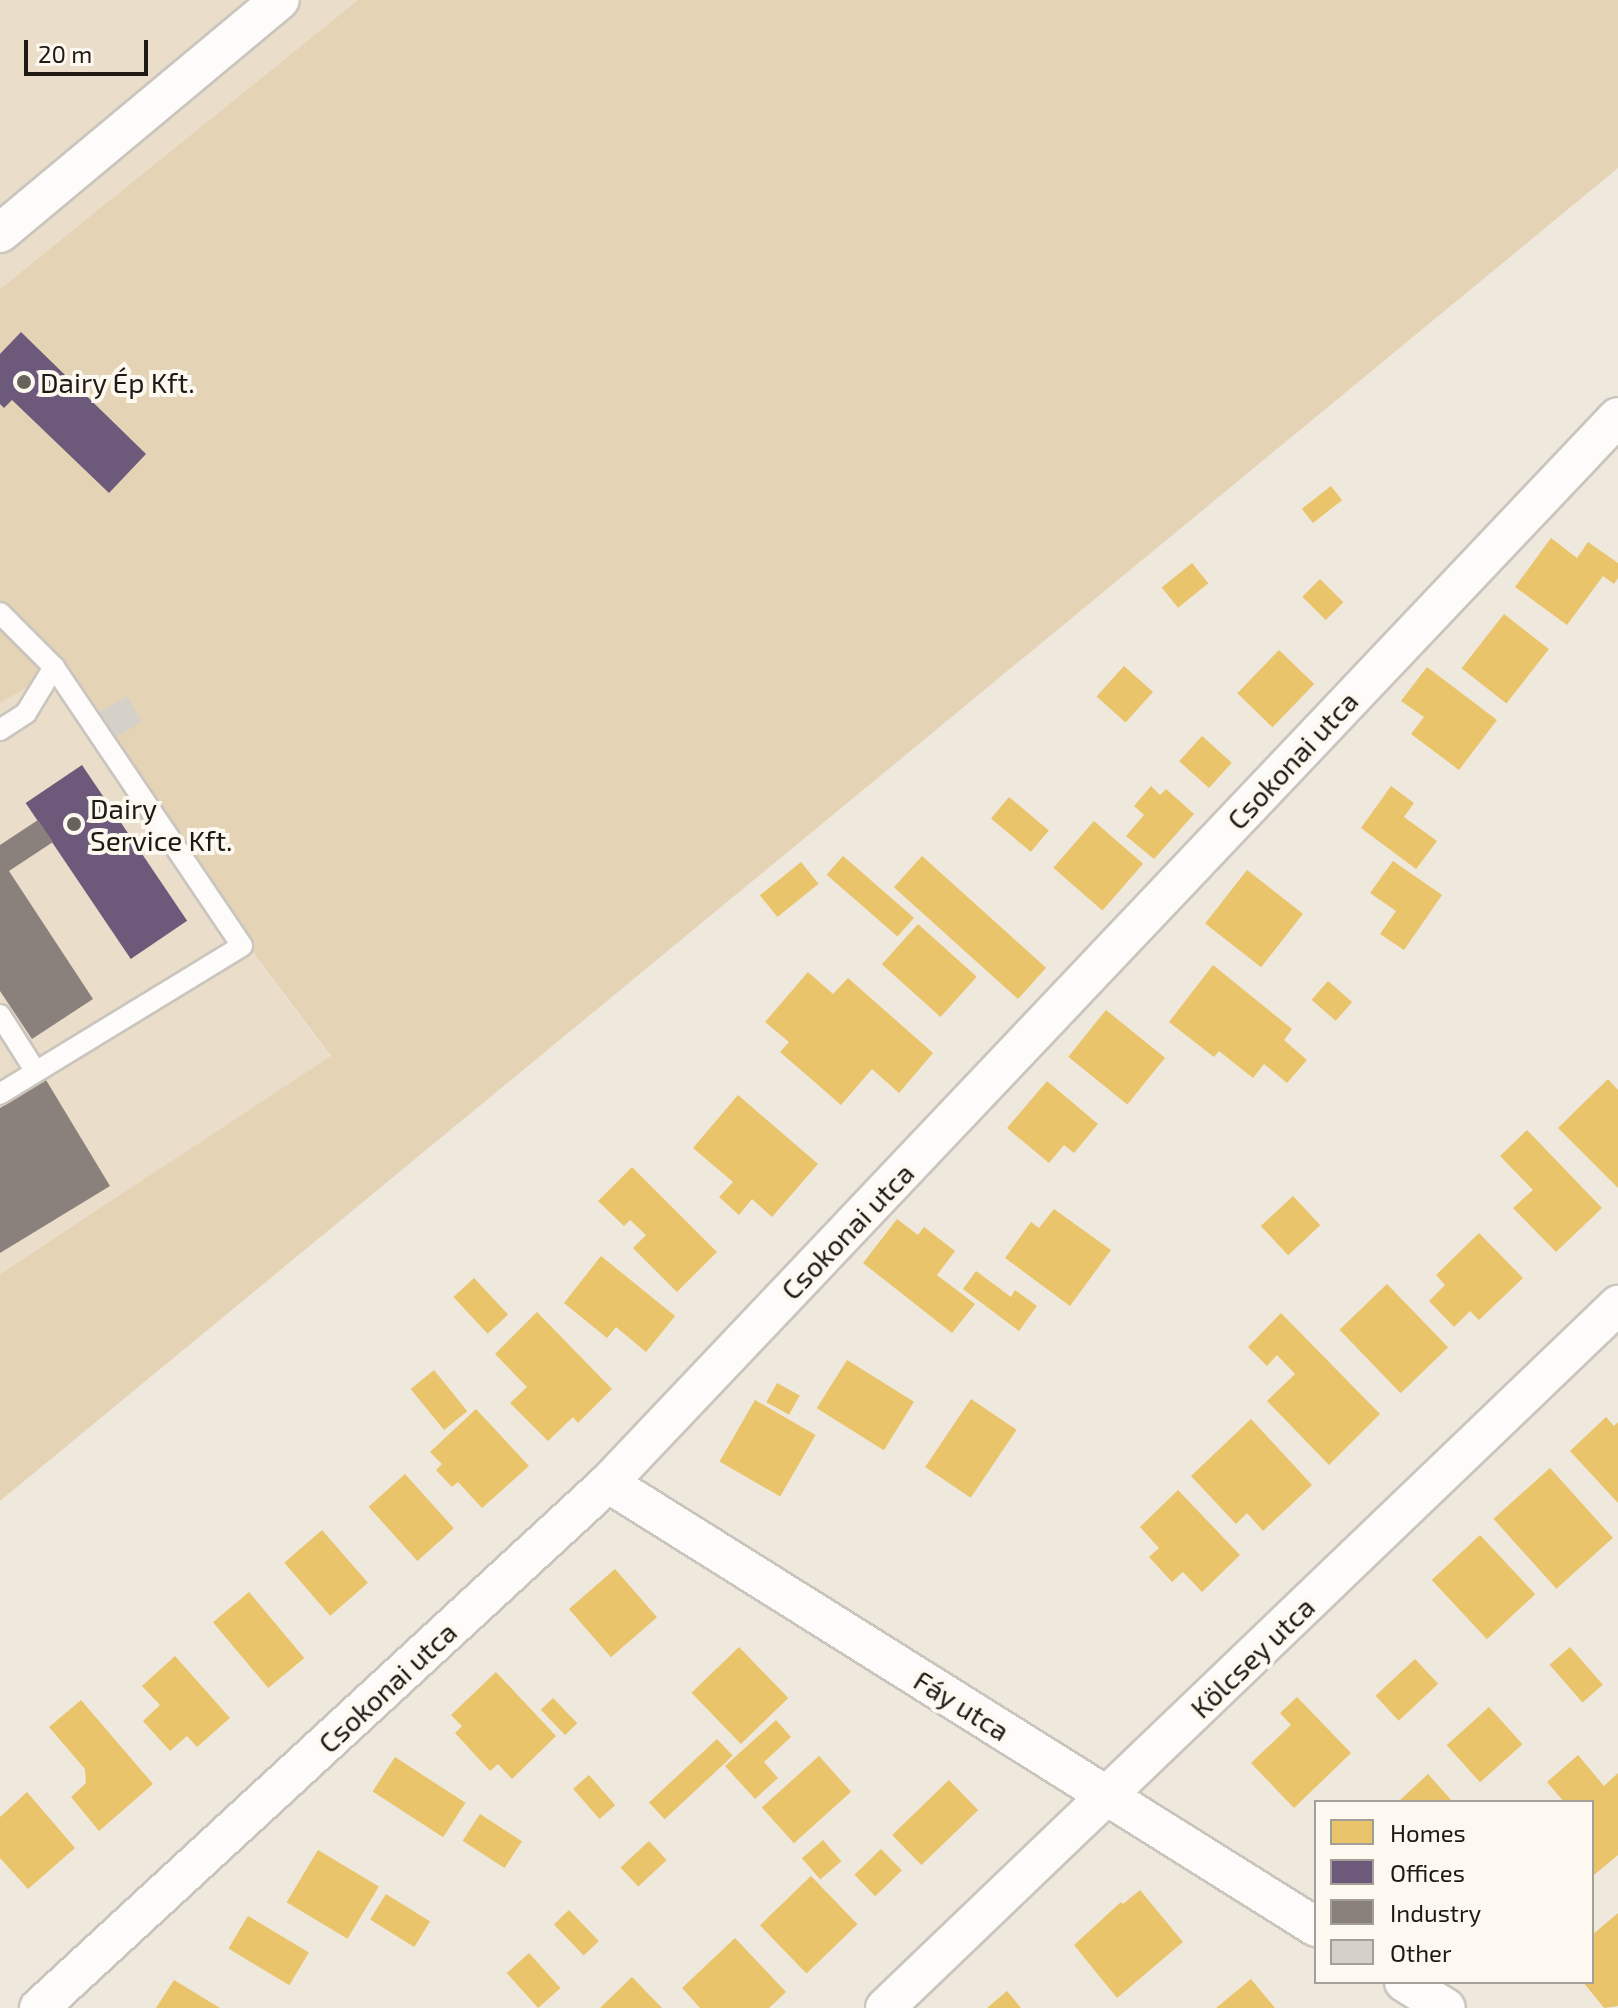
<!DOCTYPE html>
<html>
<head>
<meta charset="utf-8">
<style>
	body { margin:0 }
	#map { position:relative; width:1618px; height:2008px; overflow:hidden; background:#efe8dd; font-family:"Exo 2",sans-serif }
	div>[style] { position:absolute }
	.built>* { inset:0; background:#eadecb }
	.green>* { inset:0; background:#e5d3b5 }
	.homes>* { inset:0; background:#e9c46a; transform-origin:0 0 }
	.offices>* { inset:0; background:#6d597a; transform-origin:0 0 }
	.industry>* { inset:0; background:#8a817c }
	.building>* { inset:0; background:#d6d1c8; transform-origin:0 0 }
	.roads { filter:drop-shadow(2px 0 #cac5bd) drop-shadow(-2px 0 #cac5bd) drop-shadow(0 2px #cac5bd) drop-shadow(0 -2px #cac5bd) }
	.service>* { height:20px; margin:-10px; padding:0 10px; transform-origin:10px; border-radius:10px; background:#fdfcfa }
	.minor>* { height:38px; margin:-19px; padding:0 19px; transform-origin:19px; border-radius:19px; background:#fdfcfa }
	.dots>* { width:22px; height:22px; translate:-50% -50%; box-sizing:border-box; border:4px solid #fdf8f0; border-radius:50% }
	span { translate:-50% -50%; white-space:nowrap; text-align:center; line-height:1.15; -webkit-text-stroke:8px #fdf8f0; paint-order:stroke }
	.poi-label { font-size:28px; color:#1e1a13 }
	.left { translate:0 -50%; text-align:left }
	.street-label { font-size:28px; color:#1e1a13 }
	.legend { position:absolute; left:1314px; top:1800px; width:280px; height:184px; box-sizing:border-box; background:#fdf8f0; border:2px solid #a49f98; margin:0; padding:10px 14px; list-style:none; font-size:24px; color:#1e1a13 }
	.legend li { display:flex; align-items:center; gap:16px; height:40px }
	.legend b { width:40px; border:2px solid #a49f98 }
	.scale { position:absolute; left:24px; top:40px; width:124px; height:36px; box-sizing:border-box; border:4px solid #1e1a13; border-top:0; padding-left:10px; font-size:24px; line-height:28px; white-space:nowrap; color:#1e1a13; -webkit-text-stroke:6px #fdf8f0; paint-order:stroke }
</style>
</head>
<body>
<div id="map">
	<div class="built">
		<i style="clip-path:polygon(0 0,358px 0,0 289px)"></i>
		<i style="clip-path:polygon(46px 677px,331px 1057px,0 1274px,0 703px)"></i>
	</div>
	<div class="green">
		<i style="clip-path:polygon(358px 0,1618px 0,1618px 168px,0 1501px,0 1274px,331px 1056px,46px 677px,0 703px,0 289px)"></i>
	</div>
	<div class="homes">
		<i style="left:1331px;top:486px;width:18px;height:37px;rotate:52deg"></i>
		<i style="clip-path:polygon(1551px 538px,1577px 558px,1588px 542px,1618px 563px,1618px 578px,1614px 584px,1603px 576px,1567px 625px,1515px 587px)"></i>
		<i style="left:1192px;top:563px;width:26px;height:39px;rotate:51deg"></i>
		<i style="left:1320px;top:579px;width:33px;height:25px;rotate:45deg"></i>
		<i style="left:1504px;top:614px;width:57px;height:69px;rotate:38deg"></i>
		<i style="left:1279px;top:650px;width:49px;height:60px;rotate:44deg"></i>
		<i style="left:1124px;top:666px;width:39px;height:41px;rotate:42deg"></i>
		<i style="clip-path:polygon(1427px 667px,1497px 720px,1459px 770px,1411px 734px,1424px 717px,1401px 701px)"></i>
		<i style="left:1202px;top:736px;width:40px;height:34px;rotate:42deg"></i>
		<i style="clip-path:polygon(1151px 786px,1160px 795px,1166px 789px,1194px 814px,1154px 859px,1126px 836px,1144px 815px,1134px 806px)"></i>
		<i style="clip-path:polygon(1391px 786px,1414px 803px,1404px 817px,1437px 841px,1416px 869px,1361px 828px)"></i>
		<i style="left:1009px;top:797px;width:52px;height:28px;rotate:40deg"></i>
		<i style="left:1094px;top:821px;width:65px;height:62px;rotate:41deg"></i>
		<i style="left:843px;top:856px;width:94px;height:25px;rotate:41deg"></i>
		<i style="left:922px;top:856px;width:167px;height:42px;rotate:42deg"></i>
		<i style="clip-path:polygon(1393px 861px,1442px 895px,1404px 950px,1380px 934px,1396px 911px,1370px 893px)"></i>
		<i style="left:801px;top:862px;width:28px;height:53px;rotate:51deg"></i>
		<i style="left:1247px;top:870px;width:71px;height:68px;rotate:38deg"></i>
		<i style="left:918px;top:924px;width:79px;height:54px;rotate:42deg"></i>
		<i style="clip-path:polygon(1213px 965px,1292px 1029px,1284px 1040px,1307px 1060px,1287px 1083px,1264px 1064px,1253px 1078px,1219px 1051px,1214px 1057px,1169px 1022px)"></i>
		<i style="clip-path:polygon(808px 972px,833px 994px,848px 978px,933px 1053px,899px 1093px,872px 1069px,841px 1105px,780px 1052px,789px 1042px,765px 1022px)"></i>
		<i style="left:1328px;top:981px;width:32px;height:25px;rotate:41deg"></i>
		<i style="left:1106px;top:1010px;width:76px;height:60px;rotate:39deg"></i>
		<i style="clip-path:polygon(1608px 1079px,1618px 1090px,1618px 1188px,1558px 1128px)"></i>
		<i style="clip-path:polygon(1047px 1081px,1098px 1124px,1074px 1153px,1064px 1145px,1049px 1163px,1007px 1128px)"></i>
		<i style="clip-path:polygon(738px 1095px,818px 1164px,772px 1217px,752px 1199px,739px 1215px,719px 1197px,733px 1182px,693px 1148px)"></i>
		<i style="clip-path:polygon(1527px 1130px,1602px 1208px,1556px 1252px,1513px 1208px,1533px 1190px,1500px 1156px)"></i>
		<i style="clip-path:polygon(632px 1167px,717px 1252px,677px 1292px,633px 1248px,646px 1235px,630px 1220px,624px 1226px,598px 1201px)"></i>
		<i style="left:1293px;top:1196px;width:40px;height:44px;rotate:47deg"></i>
		<i style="clip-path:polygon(1054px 1209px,1111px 1250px,1070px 1306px,1005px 1258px,1031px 1222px,1039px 1228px)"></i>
		<i style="clip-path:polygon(897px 1219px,918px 1235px,924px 1227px,955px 1251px,937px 1275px,975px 1304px,952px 1333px,863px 1263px)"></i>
		<i style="clip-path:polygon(1479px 1233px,1523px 1278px,1479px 1320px,1470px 1311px,1454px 1327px,1429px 1301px,1445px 1285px,1436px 1275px)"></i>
		<i style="clip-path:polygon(601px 1256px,675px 1316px,646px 1352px,616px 1327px,607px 1338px,564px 1303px)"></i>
		<i style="clip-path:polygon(976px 1271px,1011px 1297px,1015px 1290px,1037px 1306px,1019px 1331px,963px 1289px)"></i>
		<i style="left:474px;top:1278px;width:50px;height:28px;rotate:47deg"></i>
		<i style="left:1387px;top:1284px;width:88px;height:66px;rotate:46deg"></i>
		<i style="clip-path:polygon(537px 1312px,612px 1389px,578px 1423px,573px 1417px,548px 1441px,510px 1403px,527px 1387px,495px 1354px)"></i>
		<i style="clip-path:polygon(1281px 1313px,1380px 1414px,1329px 1465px,1267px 1401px,1295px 1374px,1277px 1355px,1267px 1366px,1248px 1347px)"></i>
		<i style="left:847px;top:1360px;width:79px;height:57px;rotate:32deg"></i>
		<i style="left:434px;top:1370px;width:53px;height:30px;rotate:51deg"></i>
		<i style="left:777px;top:1383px;width:26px;height:22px;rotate:29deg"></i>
		<i style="left:971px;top:1399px;width:55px;height:82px;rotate:34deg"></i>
		<i style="left:755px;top:1400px;width:70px;height:71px;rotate:30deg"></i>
		<i style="clip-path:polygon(476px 1409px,529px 1466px,482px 1508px,458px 1482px,452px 1487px,436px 1470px,442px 1464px,430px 1452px)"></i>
		<i style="clip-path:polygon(1606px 1417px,1614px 1426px,1618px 1422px,1618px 1503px,1570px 1451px)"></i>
		<i style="clip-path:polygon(1251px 1419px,1312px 1485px,1263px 1531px,1247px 1513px,1236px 1524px,1191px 1476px)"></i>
		<i style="left:1550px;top:1468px;width:94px;height:76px;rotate:48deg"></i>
		<i style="left:405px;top:1474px;width:73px;height:49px;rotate:48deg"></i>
		<i style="clip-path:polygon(1178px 1490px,1240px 1555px,1202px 1592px,1183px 1572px,1172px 1582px,1149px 1557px,1159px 1548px,1140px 1527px)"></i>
		<i style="left:322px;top:1530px;width:70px;height:50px;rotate:49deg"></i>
		<i style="left:1480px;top:1535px;width:81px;height:66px;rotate:47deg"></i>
		<i style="left:615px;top:1569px;width:64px;height:61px;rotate:49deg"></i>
		<i style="left:249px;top:1592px;width:86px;height:47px;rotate:50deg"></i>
		<i style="left:739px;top:1647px;width:71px;height:66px;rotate:46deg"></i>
		<i style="left:1570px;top:1647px;width:50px;height:27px;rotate:49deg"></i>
		<i style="clip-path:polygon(175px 1656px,230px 1718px,197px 1747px,187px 1736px,170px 1751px,143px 1721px,160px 1705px,142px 1686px)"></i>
		<i style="left:1415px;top:1659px;width:34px;height:54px;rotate:47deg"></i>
		<i style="clip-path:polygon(496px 1672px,556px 1736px,512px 1779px,498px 1764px,490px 1771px,455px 1733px,462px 1726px,451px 1715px)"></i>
		<i style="clip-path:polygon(1297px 1697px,1351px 1753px,1294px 1808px,1251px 1763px,1291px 1725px,1280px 1713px)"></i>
		<i style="left:553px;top:1698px;width:35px;height:17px;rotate:46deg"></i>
		<i style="clip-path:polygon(81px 1700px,153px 1784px,99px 1831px,71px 1797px,86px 1783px,85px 1769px,49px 1727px)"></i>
		<i style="left:1489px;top:1707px;width:50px;height:57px;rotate:48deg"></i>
		<i style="clip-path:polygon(776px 1720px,791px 1737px,764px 1762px,778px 1778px,755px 1799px,725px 1766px)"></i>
		<i style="left:717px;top:1739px;width:23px;height:93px;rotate:47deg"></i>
		<i style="clip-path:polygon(1578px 1755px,1604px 1786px,1618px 1773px,1618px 1855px,1594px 1875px,1592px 1802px,1564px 1802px,1547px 1782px)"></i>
		<i style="left:819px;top:1756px;width:48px;height:77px;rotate:48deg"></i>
		<i style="left:395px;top:1757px;width:84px;height:41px;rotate:33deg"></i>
		<i style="clip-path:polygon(1428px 1774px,1453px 1802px,1398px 1802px)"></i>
		<i style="left:589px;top:1775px;width:40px;height:21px;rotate:49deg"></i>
		<i style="left:949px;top:1780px;width:42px;height:79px;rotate:46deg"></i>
		<i style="clip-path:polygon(27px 1792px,75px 1848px,28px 1889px,0 1858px,0 1817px)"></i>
		<i style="left:480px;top:1814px;width:50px;height:32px;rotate:33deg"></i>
		<i style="left:823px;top:1840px;width:28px;height:28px;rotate:49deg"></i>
		<i style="left:649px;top:1841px;width:26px;height:39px;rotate:47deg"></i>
		<i style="left:881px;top:1849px;width:30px;height:37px;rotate:46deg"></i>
		<i style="left:318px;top:1850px;width:71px;height:61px;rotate:31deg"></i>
		<i style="left:811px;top:1876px;width:67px;height:71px;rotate:46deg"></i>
		<i style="clip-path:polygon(1140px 1890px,1183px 1942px,1117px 1998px,1074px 1945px,1121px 1902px,1123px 1904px)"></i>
		<i style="left:386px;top:1894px;width:52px;height:30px;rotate:32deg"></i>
		<i style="left:569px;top:1910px;width:43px;height:21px;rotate:46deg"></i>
		<i style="clip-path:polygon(1618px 1913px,1618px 2006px,1604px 2008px,1583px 1982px,1592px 1982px,1592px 1935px)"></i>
		<i style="left:248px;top:1916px;width:71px;height:38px;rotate:31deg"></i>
		<i style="clip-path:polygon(735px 1938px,786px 1992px,769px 2008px,700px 2008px,682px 1988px)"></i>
		<i style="left:529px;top:1953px;width:47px;height:30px;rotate:48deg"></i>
		<i style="clip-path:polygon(632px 1977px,662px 2008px,600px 2008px)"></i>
		<i style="clip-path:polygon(1251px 1979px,1275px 2008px,1216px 2008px)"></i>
		<i style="clip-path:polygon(174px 1980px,220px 2008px,156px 2008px)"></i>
		<i style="clip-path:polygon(1007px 1991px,1021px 2008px,987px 2008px)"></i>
	</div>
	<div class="offices">
		<i style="clip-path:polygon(21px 332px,146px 454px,109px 493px,12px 400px,4px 408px,0 404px,0 354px)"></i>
		<i style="left:82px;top:765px;width:188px;height:68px;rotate:56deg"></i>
	</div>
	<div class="industry">
		<i style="clip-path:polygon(38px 820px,53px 842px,9px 871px,93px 999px,32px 1039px,0 991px,0 845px)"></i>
		<i style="clip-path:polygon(46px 1080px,110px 1186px,0 1253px,0 1108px)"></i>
	</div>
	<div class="building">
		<i style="left:127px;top:696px;width:30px;height:35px;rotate:60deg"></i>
	</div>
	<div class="roads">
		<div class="service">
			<i style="left:0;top:613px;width:76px;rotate:45deg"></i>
			<i style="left:54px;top:667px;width:336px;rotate:56deg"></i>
			<i style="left:242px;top:946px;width:284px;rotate:148.6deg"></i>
			<i style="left:0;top:730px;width:31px;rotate:-33deg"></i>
			<i style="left:26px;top:713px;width:54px;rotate:-58.7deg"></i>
			<i style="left:0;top:1015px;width:67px;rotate:57.7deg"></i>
		</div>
		<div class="minor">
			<i style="left:0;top:233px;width:364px;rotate:-39.8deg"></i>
			<i style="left:608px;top:1483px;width:836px;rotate:32.09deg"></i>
			<i style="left:1404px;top:1982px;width:49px;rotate:31.8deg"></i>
			<i style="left:39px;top:2008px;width:774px;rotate:-42.7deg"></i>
			<i style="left:608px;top:1483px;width:1468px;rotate:-46.55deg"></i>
			<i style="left:885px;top:2008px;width:1016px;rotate:-43.8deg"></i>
		</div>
	</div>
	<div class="dots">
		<i style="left:24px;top:382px;background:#67625a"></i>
		<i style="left:74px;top:824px;background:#67625a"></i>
	</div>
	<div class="poi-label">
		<span class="left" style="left:40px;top:382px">Dairy Ép Kft.</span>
		<span class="left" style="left:90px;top:824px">Dairy<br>Service Kft.</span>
	</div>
	<div class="street-label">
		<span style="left:1292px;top:760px;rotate:-47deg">Csokonai utca</span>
		<span style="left:847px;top:1231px;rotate:-46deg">Csokonai utca</span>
		<span style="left:1252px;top:1657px;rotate:-44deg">Kölcsey utca</span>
		<span style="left:387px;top:1687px;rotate:-43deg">Csokonai utca</span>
		<span style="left:962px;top:1705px;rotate:32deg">Fáy utca</span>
	</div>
	<ul class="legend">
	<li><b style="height:22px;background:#e9c46a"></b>Homes</li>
	<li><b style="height:22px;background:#6d597a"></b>Offices</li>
	<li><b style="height:22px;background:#8a817c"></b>Industry</li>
	<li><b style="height:22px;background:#d6d1c8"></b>Other</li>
	</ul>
	<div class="scale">20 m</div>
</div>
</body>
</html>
